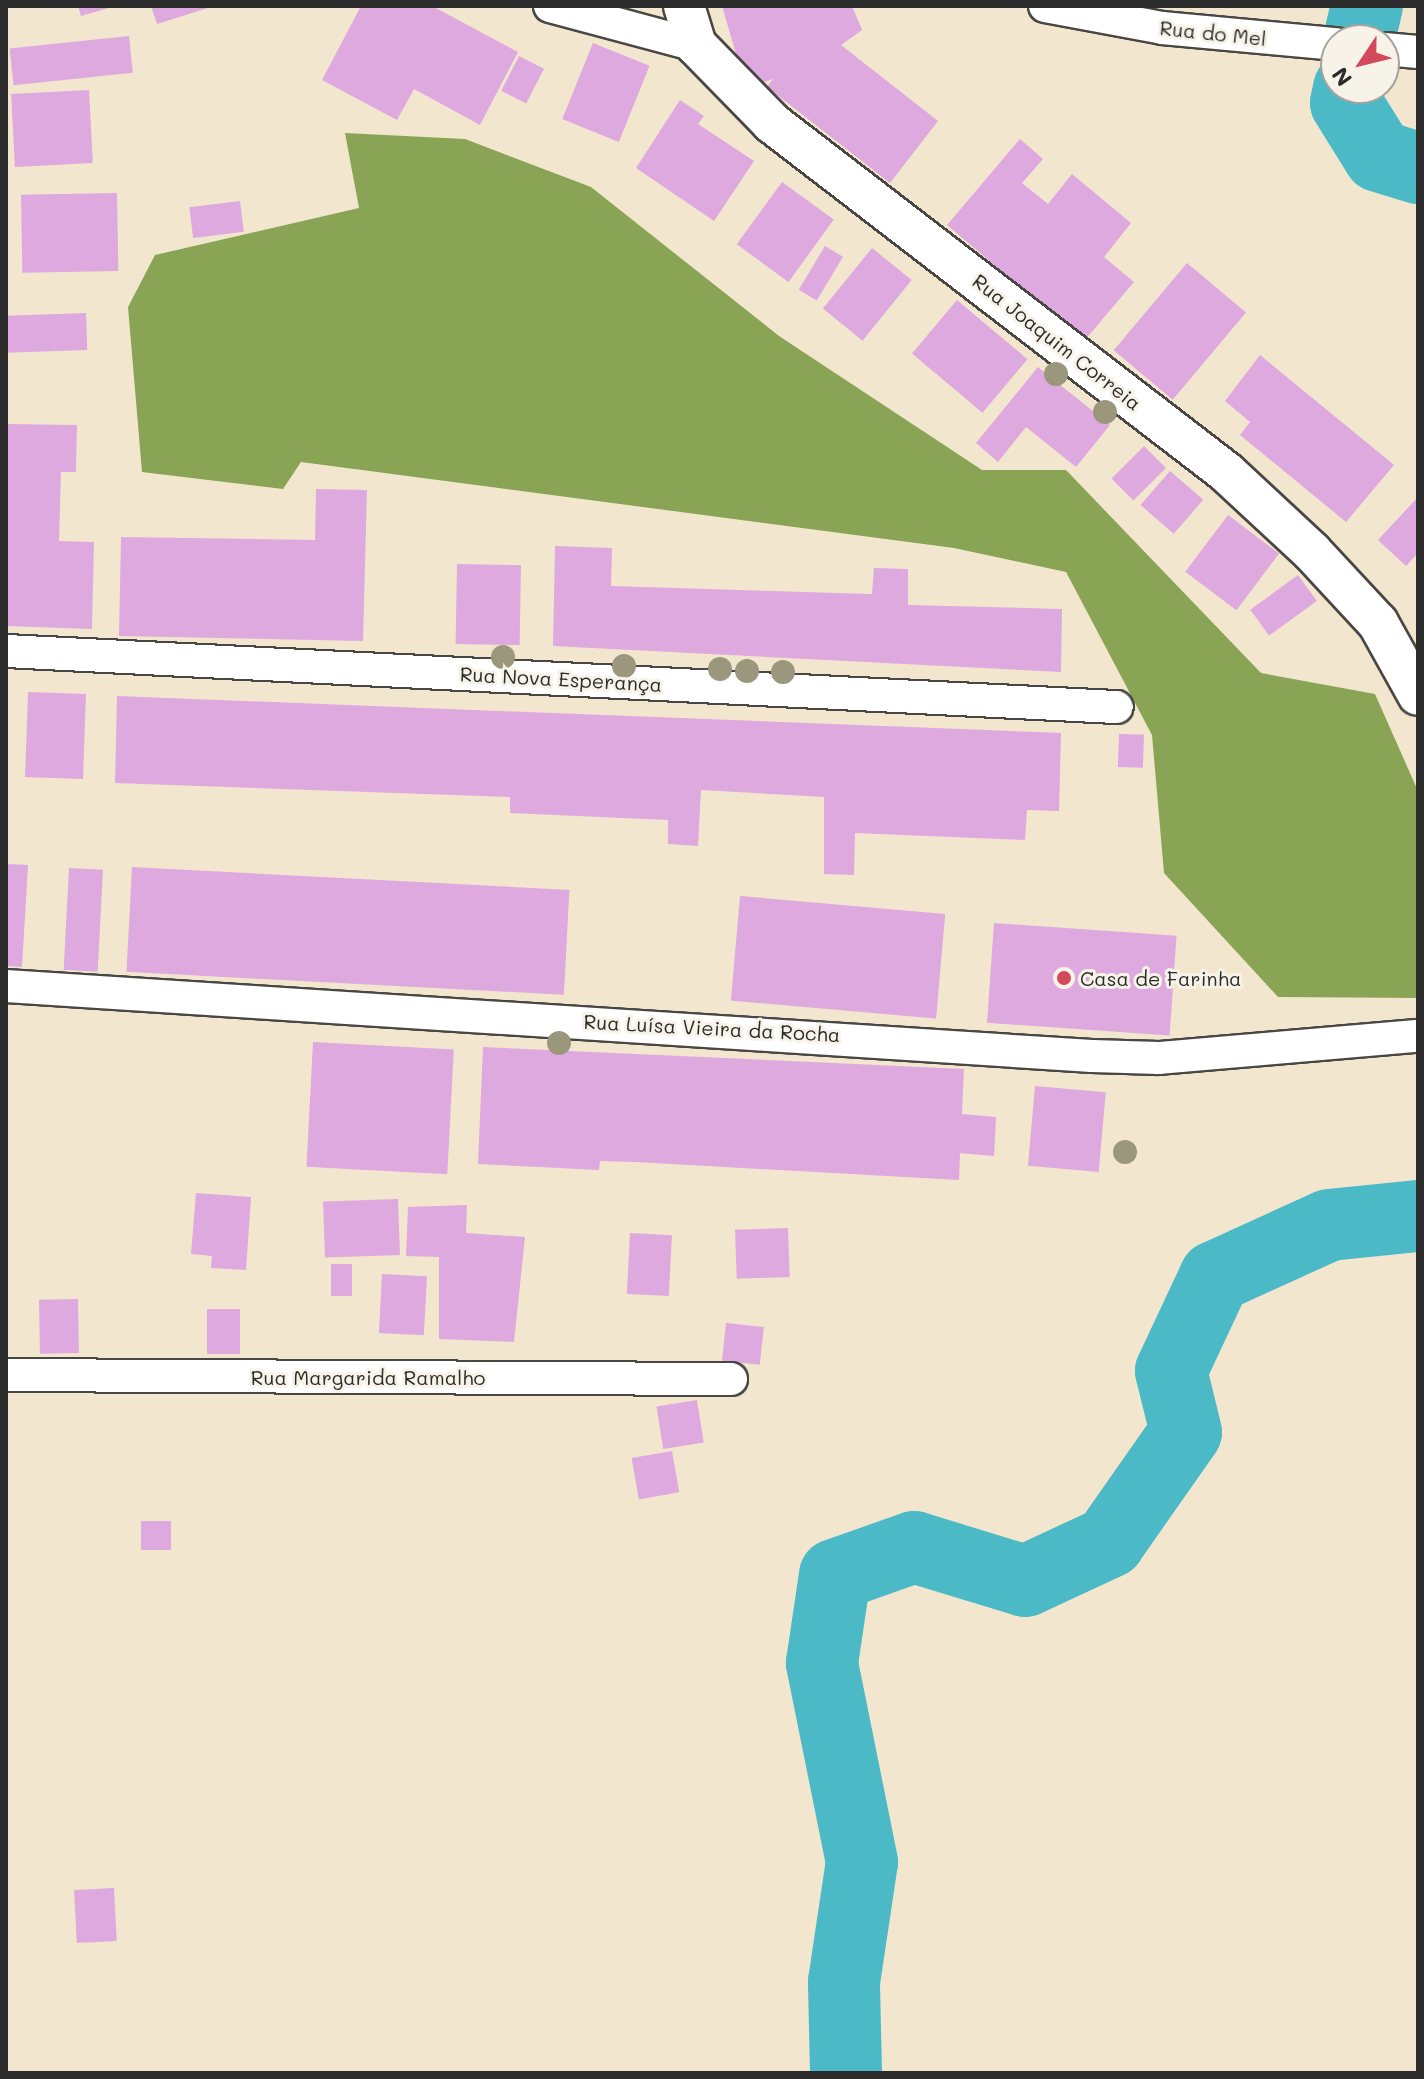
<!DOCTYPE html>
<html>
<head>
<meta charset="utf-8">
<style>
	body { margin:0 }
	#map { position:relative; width:1424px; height:2079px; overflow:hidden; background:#f3e6cf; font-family:Mali,sans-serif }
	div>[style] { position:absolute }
	.forest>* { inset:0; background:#8aa455 }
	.river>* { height:72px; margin:-36px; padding:0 36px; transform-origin:36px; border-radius:36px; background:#4cbac6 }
	.building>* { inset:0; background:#dda9df; transform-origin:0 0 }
	.roads { filter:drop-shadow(2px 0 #494744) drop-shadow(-2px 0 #494744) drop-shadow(0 2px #494744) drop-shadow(0 -2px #494744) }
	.minor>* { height:32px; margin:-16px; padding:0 16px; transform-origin:16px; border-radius:16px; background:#fff }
	.tertiary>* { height:40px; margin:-20px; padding:0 20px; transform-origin:20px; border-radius:20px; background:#fff }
	.trees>* { width:24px; height:24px; margin:-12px; border-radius:50%; background:#9a977d }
	.dots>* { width:22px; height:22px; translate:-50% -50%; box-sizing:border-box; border:4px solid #f7f3e8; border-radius:50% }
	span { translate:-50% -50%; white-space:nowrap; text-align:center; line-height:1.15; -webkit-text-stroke:6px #f7f3e8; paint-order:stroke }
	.street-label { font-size:20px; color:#2b2b2b }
	.poi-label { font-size:20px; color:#2b2b2b }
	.left { translate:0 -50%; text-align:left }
	.frame { position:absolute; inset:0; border:8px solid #2b2b2b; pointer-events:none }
	.north { position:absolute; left:1320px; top:24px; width:80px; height:80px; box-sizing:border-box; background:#f7f3e8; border:2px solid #a5a39c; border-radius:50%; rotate:235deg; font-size:22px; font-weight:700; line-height:32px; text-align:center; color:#2b2b2b }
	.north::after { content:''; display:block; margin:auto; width:28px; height:36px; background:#d1495b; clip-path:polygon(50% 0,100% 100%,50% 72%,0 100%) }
</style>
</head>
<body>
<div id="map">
	<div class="forest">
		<i style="clip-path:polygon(345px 133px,465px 139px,591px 187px,779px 336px,982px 470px,1066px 470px,1261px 673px,1375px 694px,1418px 791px,1418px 998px,1278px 997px,1164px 873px,1152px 735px,1066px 572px,954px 548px,301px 462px,283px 489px,142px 472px,128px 307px,155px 255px,359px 208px)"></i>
	</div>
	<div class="river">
		<i style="left:1359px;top:40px;width:35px;rotate:-77deg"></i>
		<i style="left:1349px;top:88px;width:15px;rotate:101deg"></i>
		<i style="left:1346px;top:103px;width:62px;rotate:58.1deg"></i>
		<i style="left:1379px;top:156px;width:41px;rotate:17.1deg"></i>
		<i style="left:846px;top:2073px;width:91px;rotate:-91.3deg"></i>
		<i style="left:844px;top:1982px;width:121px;rotate:-81.5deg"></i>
		<i style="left:862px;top:1862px;width:203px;rotate:-101.4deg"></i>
		<i style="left:822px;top:1663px;width:89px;rotate:-81.6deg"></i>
		<i style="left:835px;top:1575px;width:84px;rotate:-19.5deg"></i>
		<i style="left:914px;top:1547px;width:116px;rotate:17deg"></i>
		<i style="left:1025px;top:1581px;width:93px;rotate:-24.9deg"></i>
		<i style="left:1109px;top:1542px;width:134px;rotate:-55deg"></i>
		<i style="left:1186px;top:1432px;width:63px;rotate:-103.8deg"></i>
		<i style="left:1171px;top:1371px;width:104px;rotate:-64.9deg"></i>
		<i style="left:1215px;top:1277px;width:125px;rotate:-24.5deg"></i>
		<i style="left:1329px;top:1225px;width:89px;rotate:-5.8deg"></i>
	</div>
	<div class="building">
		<i style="clip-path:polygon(78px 6px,112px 6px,112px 7px,81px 16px)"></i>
		<i style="clip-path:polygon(151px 6px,210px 6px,211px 7px,157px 24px)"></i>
		<i style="clip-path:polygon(361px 6px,432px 6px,518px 52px,480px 125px,414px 89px,397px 120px,322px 80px)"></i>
		<i style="clip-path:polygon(722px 6px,852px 6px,862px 30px,841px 45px,938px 121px,890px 183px,767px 87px,773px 79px,746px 88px)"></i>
		<i style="left:129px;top:36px;width:37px;height:120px;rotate:84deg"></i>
		<i style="left:593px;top:43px;width:61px;height:82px;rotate:22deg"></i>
		<i style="left:519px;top:56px;width:28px;height:39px;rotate:27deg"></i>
		<i style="left:89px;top:90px;width:73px;height:78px;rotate:87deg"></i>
		<i style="clip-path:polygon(680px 100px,704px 116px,698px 124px,754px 161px,714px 221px,636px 168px)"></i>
		<i style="clip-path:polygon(1020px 139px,1043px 159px,1022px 183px,1048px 204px,1072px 174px,1131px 223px,1104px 257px,1134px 282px,1084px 341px,947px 225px)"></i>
		<i style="left:782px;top:182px;width:64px;height:77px;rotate:36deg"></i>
		<i style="left:117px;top:193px;width:78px;height:96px;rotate:89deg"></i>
		<i style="left:240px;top:201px;width:31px;height:51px;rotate:83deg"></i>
		<i style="left:825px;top:246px;width:21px;height:51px;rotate:31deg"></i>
		<i style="left:872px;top:248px;width:51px;height:78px;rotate:39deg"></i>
		<i style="left:1187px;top:263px;width:77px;height:114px;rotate:40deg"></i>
		<i style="left:957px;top:300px;width:92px;height:70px;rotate:40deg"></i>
		<i style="left:86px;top:313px;width:37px;height:80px;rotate:88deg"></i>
		<i style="clip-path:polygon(1260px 355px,1394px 465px,1346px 522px,1240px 435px,1250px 422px,1225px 401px)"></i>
		<i style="clip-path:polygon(1038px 367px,1110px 425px,1076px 467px,1026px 427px,998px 462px,976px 443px)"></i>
		<i style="clip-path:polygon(6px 424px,77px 425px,76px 472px,61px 472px,59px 541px,94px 542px,92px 629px,6px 626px)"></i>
		<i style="left:1144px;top:446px;width:31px;height:46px;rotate:45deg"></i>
		<i style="left:1170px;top:471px;width:44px;height:45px;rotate:41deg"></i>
		<i style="clip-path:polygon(316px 489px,367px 490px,363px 641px,119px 636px,121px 537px,315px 540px)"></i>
		<i style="clip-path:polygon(1418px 497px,1418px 553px,1406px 566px,1378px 540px)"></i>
		<i style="left:1228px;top:515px;width:64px;height:71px;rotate:37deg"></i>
		<i style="clip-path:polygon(555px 546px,612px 548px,611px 586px,872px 594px,874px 568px,908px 569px,908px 605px,1062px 609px,1061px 672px,553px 646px)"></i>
		<i style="left:457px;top:564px;width:64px;height:80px;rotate:1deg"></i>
		<i style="left:1298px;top:575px;width:32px;height:59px;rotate:54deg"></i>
		<i style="left:28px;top:692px;width:58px;height:85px;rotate:2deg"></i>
		<i style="clip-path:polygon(117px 696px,1061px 733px,1059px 811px,1027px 810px,1025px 840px,855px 833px,854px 875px,824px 874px,824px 797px,701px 790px,698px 846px,668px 844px,668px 820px,510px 813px,510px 797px,115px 783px)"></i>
		<i style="left:1119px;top:734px;width:25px;height:33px;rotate:2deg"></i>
		<i style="clip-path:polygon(6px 864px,28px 865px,22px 967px,6px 966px)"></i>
		<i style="left:132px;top:867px;width:438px;height:105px;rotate:3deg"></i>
		<i style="left:69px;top:868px;width:34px;height:102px;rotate:3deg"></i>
		<i style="left:740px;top:896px;width:206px;height:105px;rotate:5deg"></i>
		<i style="left:994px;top:923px;width:183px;height:100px;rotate:4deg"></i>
		<i style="left:313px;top:1042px;width:141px;height:125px;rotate:3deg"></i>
		<i style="clip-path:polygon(483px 1047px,964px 1069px,962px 1114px,996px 1117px,994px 1156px,960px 1153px,959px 1180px,635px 1162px,600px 1161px,599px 1170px,478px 1164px)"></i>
		<i style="left:1035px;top:1086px;width:71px;height:80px;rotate:5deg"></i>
		<i style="clip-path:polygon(196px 1193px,251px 1197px,246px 1270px,211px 1268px,212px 1256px,191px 1254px)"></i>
		<i style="left:398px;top:1199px;width:56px;height:75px;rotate:88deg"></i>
		<i style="clip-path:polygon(467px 1205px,466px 1233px,525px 1237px,514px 1342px,439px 1339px,439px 1257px,406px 1256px,408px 1207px)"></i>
		<i style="left:788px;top:1228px;width:49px;height:53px;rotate:88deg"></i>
		<i style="left:630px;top:1233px;width:42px;height:61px;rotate:3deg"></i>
		<i style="left:331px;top:1264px;width:21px;height:32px"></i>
		<i style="left:382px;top:1274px;width:45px;height:59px;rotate:3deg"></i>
		<i style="left:78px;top:1299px;width:54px;height:39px;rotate:89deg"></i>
		<i style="left:207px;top:1309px;width:33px;height:45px"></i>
		<i style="left:726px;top:1323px;width:38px;height:38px;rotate:6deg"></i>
		<i style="left:697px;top:1400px;width:43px;height:41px;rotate:81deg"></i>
		<i style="left:672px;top:1451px;width:42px;height:41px;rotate:80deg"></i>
		<i style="left:171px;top:1521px;width:29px;height:30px;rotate:90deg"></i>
		<i style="left:114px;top:1888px;width:53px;height:40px;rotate:87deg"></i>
	</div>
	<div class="roads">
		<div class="minor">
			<i style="left:550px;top:6px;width:151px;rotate:15deg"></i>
			<i style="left:1045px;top:6px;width:119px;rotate:10.6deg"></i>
			<i style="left:1162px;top:28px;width:175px;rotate:5.3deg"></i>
			<i style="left:1384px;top:49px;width:34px;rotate:5deg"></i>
			<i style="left:6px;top:651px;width:1112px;rotate:2.89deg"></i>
			<i style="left:6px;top:986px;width:1088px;rotate:3.69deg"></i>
			<i style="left:1092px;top:1056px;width:67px;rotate:1.7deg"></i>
			<i style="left:1159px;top:1058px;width:260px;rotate:-4.9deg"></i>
			<i style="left:6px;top:1375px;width:725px;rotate:0.32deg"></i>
		</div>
		<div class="tertiary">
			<i style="left:684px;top:6px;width:41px;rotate:72.9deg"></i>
			<i style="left:696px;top:45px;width:109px;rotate:45.7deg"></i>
			<i style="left:772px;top:123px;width:573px;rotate:37.55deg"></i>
			<i style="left:1226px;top:472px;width:117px;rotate:42.9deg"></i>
			<i style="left:1312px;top:552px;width:97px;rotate:47.1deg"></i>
			<i style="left:1378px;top:623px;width:82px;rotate:60.9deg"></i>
		</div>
	</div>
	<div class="trees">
		<i style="left:1056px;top:374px"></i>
		<i style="left:1105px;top:412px"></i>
		<i style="left:503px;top:657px"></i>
		<i style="left:624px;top:666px"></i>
		<i style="left:720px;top:669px"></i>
		<i style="left:747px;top:671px"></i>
		<i style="left:783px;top:672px"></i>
		<i style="left:559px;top:1043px"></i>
		<i style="left:1125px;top:1152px"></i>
	</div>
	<div class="dots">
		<i style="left:1064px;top:978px;background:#d1495b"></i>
	</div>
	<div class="street-label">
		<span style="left:1213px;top:33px;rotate:6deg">Rua do Mel</span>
		<span style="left:1057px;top:342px;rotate:38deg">Rua Joaquim Correia</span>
		<span style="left:561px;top:679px;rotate:3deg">Rua Nova Esperança</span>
		<span style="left:712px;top:1028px;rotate:3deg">Rua Luísa Vieira da Rocha</span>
		<span style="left:368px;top:1377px">Rua Margarida Ramalho</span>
	</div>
	<div class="poi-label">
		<span class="left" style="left:1080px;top:978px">Casa de Farinha</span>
	</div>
	<div class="frame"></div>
	<div class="north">N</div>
</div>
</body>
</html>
